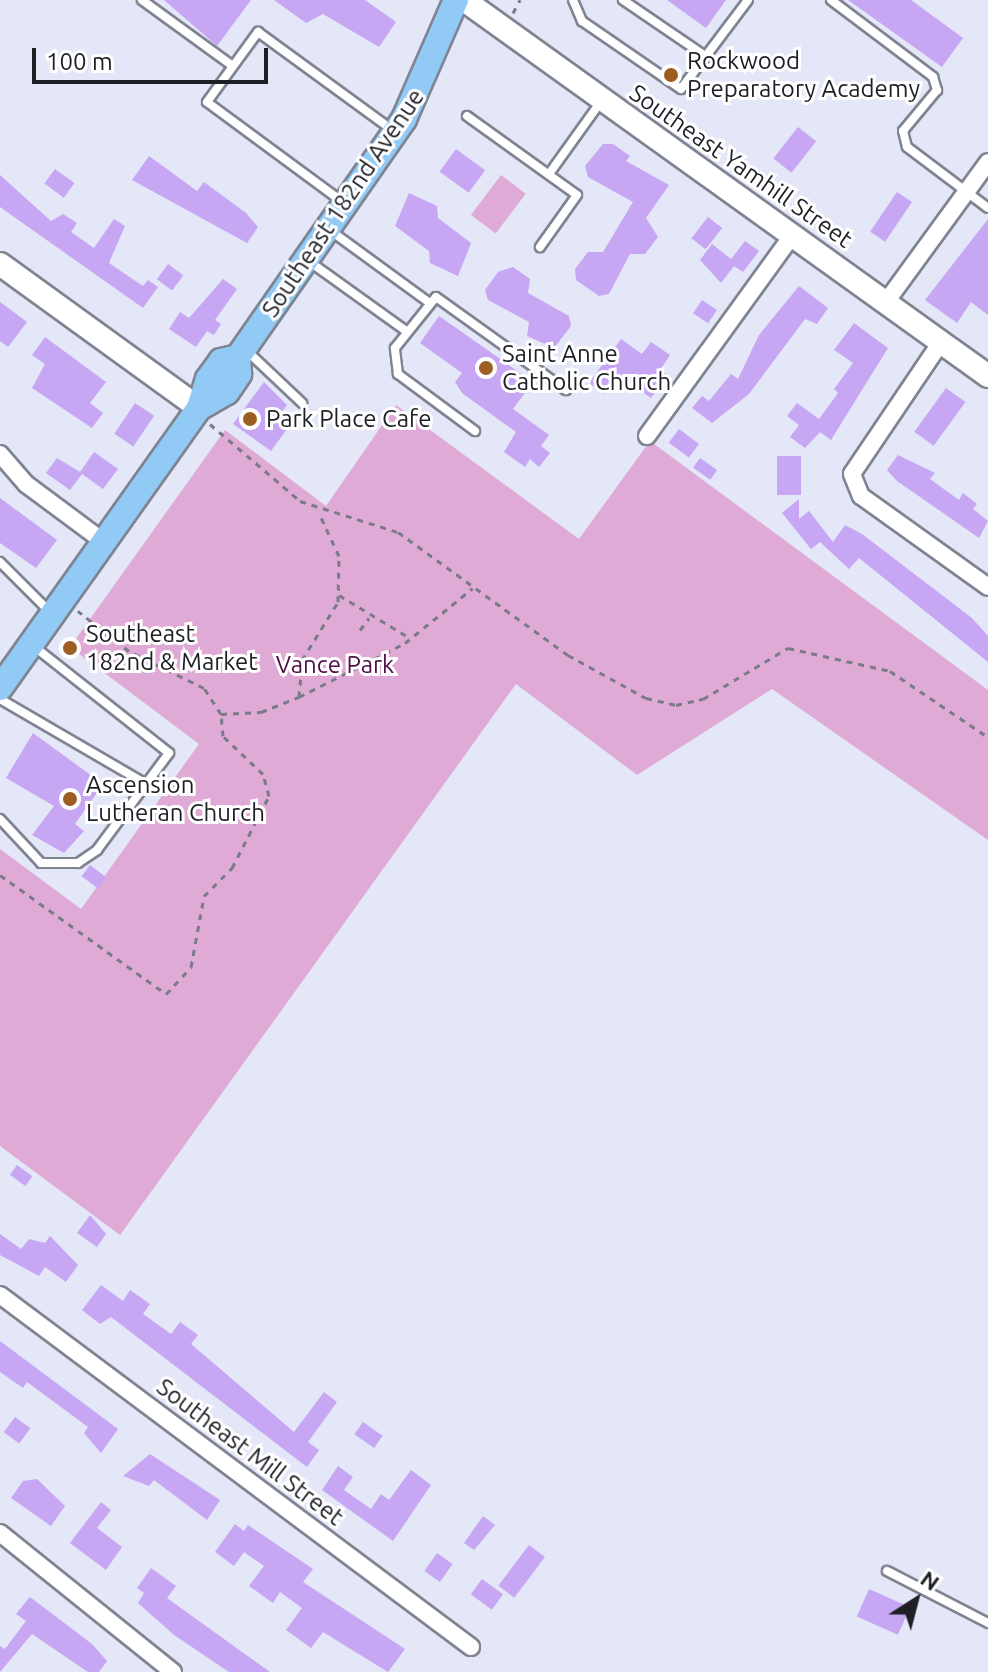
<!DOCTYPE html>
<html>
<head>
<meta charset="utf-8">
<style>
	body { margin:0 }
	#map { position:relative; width:988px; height:1672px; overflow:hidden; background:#e3e7f7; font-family:Ubuntu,sans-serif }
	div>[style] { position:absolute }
	.green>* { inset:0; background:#dfaad6; transform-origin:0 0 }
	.building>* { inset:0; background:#c7a6f4; transform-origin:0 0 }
	.path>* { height:3px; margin-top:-1.5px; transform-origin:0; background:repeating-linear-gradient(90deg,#797b86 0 6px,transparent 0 12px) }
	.roads { filter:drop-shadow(2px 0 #808492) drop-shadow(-2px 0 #808492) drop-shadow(0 2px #808492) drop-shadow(0 -2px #808492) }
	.lane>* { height:8px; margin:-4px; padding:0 4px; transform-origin:4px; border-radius:4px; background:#fff }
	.street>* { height:16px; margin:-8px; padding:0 8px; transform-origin:8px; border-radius:8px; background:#fff }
	.secondary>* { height:22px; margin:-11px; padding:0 11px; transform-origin:11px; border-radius:11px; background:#fff }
	.primary>* { height:24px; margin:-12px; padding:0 12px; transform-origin:12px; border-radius:12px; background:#90caf5 }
	.dots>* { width:22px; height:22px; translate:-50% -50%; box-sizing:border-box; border:4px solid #fff; border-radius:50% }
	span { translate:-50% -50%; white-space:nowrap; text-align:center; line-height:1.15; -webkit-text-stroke:6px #fff; paint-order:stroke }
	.poi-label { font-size:24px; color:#1e1f25 }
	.left { translate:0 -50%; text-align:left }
	.street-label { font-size:24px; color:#1e1f25 }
	.park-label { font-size:24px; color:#4d0e47 }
	.north { position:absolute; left:876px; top:1560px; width:80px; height:80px; -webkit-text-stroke:6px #fff; paint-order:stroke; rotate:36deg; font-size:22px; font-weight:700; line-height:32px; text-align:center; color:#1e1f25 }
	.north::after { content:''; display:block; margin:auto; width:28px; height:36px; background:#1e1f25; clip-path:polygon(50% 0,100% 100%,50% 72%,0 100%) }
	.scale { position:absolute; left:32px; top:48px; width:236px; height:36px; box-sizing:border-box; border:4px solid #1e1f25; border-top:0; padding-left:10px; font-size:24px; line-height:28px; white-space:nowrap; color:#1e1f25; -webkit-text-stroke:6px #fff; paint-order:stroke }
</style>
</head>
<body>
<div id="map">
	<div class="green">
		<i style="left:501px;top:175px;width:31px;height:50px;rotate:37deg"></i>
		<i style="clip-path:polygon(396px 405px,579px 539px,650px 441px,988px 690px,988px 840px,772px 689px,637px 775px,516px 684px,120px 1235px,0 1146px,0 849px,81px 909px,199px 744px,70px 647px,225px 430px,326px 506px)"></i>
	</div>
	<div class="building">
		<i style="clip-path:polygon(164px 0,251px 0,217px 46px)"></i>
		<i style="clip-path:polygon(274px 0,365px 0,396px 22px,379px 47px,323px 14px,306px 23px)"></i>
		<i style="clip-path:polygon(667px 0,726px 0,706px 28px)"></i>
		<i style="clip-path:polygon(848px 0,911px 0,963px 38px,942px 67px)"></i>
		<i style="left:798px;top:127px;width:23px;height:40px;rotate:38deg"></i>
		<i style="clip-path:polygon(603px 144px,613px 144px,630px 156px,626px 161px,669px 185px,646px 218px,658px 237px,645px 254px,630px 254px,609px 294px,599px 296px,576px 280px,575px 269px,588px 252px,603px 252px,633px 202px,588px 177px,585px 166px)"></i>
		<i style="left:456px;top:149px;width:36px;height:28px;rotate:36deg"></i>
		<i style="clip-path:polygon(149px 156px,197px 191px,204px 182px,246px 213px,258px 227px,247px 243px,132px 180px)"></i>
		<i style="left:55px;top:169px;width:24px;height:18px;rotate:36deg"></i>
		<i style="clip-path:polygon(0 175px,51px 221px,63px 214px,77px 223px,71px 232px,94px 248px,114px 219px,125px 226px,109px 263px,143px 286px,148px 280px,158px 287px,143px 308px,0 207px)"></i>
		<i style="left:897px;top:192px;width:18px;height:48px;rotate:34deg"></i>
		<i style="clip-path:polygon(409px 193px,437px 206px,438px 218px,471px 243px,458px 276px,430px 263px,429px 251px,395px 226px)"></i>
		<i style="left:708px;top:217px;width:18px;height:27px;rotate:38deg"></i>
		<i style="clip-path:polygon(988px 219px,988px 315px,971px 302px,957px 323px,925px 300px)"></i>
		<i style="clip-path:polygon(745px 241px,759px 251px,743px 272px,734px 266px,721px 283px,700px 260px,712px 244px,731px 259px)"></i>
		<i style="left:168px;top:264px;width:19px;height:19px;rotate:36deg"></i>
		<i style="clip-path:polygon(513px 267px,530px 279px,528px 293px,569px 316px,571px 326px,554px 348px,527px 336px,529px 322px,488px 300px,485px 290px,498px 272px)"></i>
		<i style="clip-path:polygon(223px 279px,237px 289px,215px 320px,221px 324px,214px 335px,207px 331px,196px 347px,169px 329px,180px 312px,189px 318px)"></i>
		<i style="clip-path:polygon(799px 286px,828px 308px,817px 324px,805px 319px,749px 394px,712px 423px,692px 408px,702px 396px,709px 401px,731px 374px,738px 379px,759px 335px)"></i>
		<i style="left:702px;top:300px;width:18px;height:16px;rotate:34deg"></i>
		<i style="clip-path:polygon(0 302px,27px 322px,8px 347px,0 341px)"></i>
		<i style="clip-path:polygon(439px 316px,533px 382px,513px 409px,549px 435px,541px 446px,550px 453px,539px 467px,530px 459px,525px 467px,504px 452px,516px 432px,462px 393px,455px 382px,462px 373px,420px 343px)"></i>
		<i style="clip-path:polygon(854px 323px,888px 348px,831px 440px,820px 432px,805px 448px,790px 437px,799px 425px,787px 416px,797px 403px,819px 419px,838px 393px,834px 389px,853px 363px,834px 350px)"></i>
		<i style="clip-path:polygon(45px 337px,106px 382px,90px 403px,103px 413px,92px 428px,32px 388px,45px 364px,32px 355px)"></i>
		<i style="clip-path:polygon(621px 339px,642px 354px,651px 342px,670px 355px,660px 370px,668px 375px,651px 398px,618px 375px,604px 394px,589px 383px)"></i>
		<i style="clip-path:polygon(264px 382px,287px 405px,275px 421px,287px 429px,271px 451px,233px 424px)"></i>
		<i style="left:946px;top:388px;width:24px;height:54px;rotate:36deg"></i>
		<i style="left:135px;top:403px;width:23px;height:37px;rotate:34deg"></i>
		<i style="left:679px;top:429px;width:25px;height:17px;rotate:37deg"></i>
		<i style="clip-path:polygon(94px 452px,118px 469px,103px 489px,82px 474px,70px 490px,46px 473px,57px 458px,80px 472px)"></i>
		<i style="clip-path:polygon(898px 455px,935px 473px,930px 479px,959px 500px,963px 493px,977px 504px,973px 509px,988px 521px,979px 538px,897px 481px,887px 470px)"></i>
		<i style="left:777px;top:456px;width:24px;height:39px"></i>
		<i style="left:700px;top:458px;width:21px;height:12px;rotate:35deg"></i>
		<i style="clip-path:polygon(0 498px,57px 540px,36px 568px,0 543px)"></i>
		<i style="clip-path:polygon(799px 499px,799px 519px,809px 511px,833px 542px,845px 525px,862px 534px,972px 618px,988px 636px,988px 662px,859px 558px,849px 569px,820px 542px,811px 549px,782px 513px)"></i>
		<i style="left:137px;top:657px;width:16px;height:13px;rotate:18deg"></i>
		<i style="clip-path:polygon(33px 733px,103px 784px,75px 824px,84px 831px,64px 853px,32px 835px,54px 806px,6px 778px)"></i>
		<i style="left:90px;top:865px;width:21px;height:14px;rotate:37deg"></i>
		<i style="left:17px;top:1165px;width:19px;height:12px;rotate:36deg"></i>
		<i style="clip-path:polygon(90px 1215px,106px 1234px,97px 1247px,77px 1233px)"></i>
		<i style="clip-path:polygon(0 1234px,21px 1249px,29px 1239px,45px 1243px,50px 1236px,78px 1265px,66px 1282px,45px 1267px,39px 1276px,0 1255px)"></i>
		<i style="clip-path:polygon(101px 1285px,123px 1301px,130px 1290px,150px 1304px,143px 1314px,171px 1334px,180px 1322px,198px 1335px,191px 1344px,294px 1432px,324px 1392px,337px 1402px,308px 1442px,319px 1450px,307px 1467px,111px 1317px,100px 1324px,82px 1310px)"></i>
		<i style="clip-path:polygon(0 1341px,118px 1429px,101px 1453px,84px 1433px,88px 1427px,27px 1382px,23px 1388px,0 1372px)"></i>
		<i style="left:15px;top:1417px;width:19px;height:19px;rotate:36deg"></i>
		<i style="left:363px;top:1422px;width:24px;height:15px;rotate:35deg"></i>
		<i style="clip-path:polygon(150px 1454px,220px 1500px,207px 1520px,154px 1480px,149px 1486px,123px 1476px)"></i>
		<i style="clip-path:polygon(338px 1466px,353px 1477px,344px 1490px,371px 1509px,381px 1494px,389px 1500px,411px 1470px,431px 1485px,393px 1541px,322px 1490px)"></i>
		<i style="clip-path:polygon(37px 1479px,65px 1506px,51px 1526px,11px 1498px,23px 1481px)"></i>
		<i style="clip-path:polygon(101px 1502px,111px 1510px,97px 1528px,122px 1547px,106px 1570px,70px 1543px)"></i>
		<i style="clip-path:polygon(483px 1516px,495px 1525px,474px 1550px,464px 1543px)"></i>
		<i style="clip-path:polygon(235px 1524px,244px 1531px,248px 1525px,313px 1569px,303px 1582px,405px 1649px,388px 1672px,323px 1632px,311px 1648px,286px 1630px,302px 1608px,280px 1592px,273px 1603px,249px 1586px,264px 1566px,244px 1552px,234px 1566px,215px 1552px)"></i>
		<i style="left:529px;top:1545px;width:20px;height:51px;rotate:37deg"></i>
		<i style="left:437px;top:1553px;width:19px;height:22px;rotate:35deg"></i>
		<i style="clip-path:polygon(151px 1568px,176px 1586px,167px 1598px,270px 1672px,229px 1672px,174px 1635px,138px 1603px,144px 1593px,137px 1588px)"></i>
		<i style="left:482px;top:1579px;width:26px;height:19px;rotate:36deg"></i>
		<i style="left:869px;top:1589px;width:45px;height:30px;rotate:24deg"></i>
		<i style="clip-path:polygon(30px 1597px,92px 1644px,107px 1661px,99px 1672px,88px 1672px,32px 1634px,0 1672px,0 1646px,5px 1649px,26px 1621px,16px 1614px)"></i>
	</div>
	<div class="path">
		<i style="left:513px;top:13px;width:15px;rotate:-62deg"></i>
		<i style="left:210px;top:424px;width:118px;rotate:40.5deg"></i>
		<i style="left:300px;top:501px;width:103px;rotate:17.6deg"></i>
		<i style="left:398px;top:532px;width:210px;rotate:35.9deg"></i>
		<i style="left:568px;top:655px;width:89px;rotate:28.9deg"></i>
		<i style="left:646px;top:698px;width:31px;rotate:13deg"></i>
		<i style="left:676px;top:705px;width:28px;rotate:-13deg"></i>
		<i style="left:703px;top:699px;width:99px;rotate:-31deg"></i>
		<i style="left:788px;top:648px;width:105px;rotate:12.7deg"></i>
		<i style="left:890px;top:671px;width:118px;rotate:34deg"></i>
		<i style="left:339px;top:595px;width:83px;rotate:31.2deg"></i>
		<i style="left:360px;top:630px;width:15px;rotate:-53deg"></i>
		<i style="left:299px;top:697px;width:37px;rotate:-85deg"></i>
		<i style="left:302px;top:660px;width:68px;rotate:-58.2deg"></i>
		<i style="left:338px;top:602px;width:46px;rotate:-88.8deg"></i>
		<i style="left:339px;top:556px;width:47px;rotate:-114.9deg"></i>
		<i style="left:221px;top:714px;width:40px;rotate:-2.9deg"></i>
		<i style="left:261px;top:712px;width:41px;rotate:-21.5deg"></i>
		<i style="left:299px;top:697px;width:119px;rotate:-27deg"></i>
		<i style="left:405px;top:643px;width:87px;rotate:-39deg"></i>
		<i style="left:0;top:875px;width:204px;rotate:35.6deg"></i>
		<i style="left:166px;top:994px;width:37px;rotate:-47deg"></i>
		<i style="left:191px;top:967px;width:72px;rotate:-79.6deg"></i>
		<i style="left:204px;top:896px;width:40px;rotate:-45deg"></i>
		<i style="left:232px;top:868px;width:81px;rotate:-62.8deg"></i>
		<i style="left:269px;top:796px;width:23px;rotate:-105deg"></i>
		<i style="left:263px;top:774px;width:55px;rotate:-136.5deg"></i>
		<i style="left:223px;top:736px;width:22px;rotate:-95deg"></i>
		<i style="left:221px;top:714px;width:31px;rotate:-123deg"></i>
		<i style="left:204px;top:688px;width:84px;rotate:-153.7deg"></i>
		<i style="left:129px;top:651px;width:65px;rotate:-141.9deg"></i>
	</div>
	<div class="roads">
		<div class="lane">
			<i style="left:142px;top:0;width:112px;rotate:36deg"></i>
			<i style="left:573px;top:0;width:23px;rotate:67deg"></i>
			<i style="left:582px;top:21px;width:120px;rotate:34.5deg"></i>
			<i style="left:681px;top:89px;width:111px;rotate:-53deg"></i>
			<i style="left:623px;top:0;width:99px;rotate:34.3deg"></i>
			<i style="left:831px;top:0;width:128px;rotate:37deg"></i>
			<i style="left:933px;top:77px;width:14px;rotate:73deg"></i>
			<i style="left:937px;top:90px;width:53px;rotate:129.7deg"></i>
			<i style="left:903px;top:131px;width:16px;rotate:76deg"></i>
			<i style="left:907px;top:147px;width:101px;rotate:37deg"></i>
			<i style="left:467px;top:116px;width:135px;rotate:35.7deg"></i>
			<i style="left:577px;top:195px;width:64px;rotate:125.4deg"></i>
			<i style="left:549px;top:174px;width:91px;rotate:-54.4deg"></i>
			<i style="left:344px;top:203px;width:170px;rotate:-143.6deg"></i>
			<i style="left:207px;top:102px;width:87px;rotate:-53.9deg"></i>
			<i style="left:258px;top:32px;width:165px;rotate:36.1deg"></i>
			<i style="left:331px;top:231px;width:119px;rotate:36.1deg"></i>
			<i style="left:310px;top:262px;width:118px;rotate:35.7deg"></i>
			<i style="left:247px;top:351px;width:76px;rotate:43.4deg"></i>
			<i style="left:475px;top:431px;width:96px;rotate:-143.5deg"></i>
			<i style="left:398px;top:374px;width:26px;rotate:-97deg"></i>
			<i style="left:395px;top:348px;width:65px;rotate:-51.2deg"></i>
			<i style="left:436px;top:297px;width:160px;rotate:35.6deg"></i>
			<i style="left:0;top:562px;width:71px;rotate:45deg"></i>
			<i style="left:0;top:699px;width:169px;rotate:30.2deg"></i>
			<i style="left:0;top:819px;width:60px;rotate:47deg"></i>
			<i style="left:41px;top:863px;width:37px"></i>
			<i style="left:78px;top:863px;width:23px;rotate:-34deg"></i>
			<i style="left:97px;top:850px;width:121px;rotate:-53.4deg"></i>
			<i style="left:169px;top:753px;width:171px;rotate:-141.7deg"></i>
			<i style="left:887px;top:1571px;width:114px;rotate:27.2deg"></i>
		</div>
		<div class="street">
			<i style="left:886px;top:302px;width:173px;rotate:-53.9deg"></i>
			<i style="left:941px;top:342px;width:159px;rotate:124deg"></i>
			<i style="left:852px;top:474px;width:24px;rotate:68deg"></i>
			<i style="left:861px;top:496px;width:156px;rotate:35.6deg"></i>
			<i style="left:647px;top:436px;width:249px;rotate:-54.1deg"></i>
			<i style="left:0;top:454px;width:40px;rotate:49deg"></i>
			<i style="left:26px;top:484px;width:97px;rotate:36.6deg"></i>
			<i style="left:0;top:1295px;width:588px;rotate:36.77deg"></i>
			<i style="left:0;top:1533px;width:222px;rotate:38.8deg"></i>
		</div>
		<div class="secondary">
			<i style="left:464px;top:0;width:645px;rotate:35.66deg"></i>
			<i style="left:0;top:264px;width:246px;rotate:35.9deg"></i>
		</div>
		<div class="primary">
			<i style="left:199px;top:408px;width:32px;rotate:-30deg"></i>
			<i style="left:227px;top:392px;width:22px;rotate:-56deg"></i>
			<i style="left:239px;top:374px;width:17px;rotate:-93deg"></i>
			<i style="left:238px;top:357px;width:290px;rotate:-55.1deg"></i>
			<i style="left:404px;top:119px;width:130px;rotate:-66.4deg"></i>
			<i style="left:0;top:688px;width:344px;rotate:-54.6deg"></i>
			<i style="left:199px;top:408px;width:30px;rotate:-73deg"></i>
			<i style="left:208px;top:379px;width:22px;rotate:-54deg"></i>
			<i style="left:221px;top:361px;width:17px;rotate:-13deg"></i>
		</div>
	</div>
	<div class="dots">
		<i style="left:671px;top:75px;background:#9c5e23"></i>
		<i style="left:486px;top:368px;background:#9c5e23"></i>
		<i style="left:250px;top:419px;background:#9c5e23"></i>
		<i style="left:70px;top:648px;background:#9c5e23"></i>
		<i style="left:70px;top:799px;background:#9c5e23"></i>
	</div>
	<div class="poi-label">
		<span class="left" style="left:687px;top:75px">Rockwood<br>Preparatory Academy</span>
		<span class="left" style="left:502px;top:368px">Saint Anne<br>Catholic Church</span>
		<span class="left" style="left:266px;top:419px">Park Place Cafe</span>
		<span class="left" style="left:86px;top:648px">Southeast<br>182nd &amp; Market</span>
		<span class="left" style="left:86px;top:799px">Ascension<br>Lutheran Church</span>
	</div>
	<div class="street-label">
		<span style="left:741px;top:166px;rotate:35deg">Southeast Yamhill Street</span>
		<span style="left:343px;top:203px;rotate:-56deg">Southeast 182nd Avenue</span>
		<span style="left:250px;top:1452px;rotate:37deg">Southeast Mill Street</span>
	</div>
	<div class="park-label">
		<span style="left:335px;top:665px">Vance Park</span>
	</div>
	<div class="north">N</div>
	<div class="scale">100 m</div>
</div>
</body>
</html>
